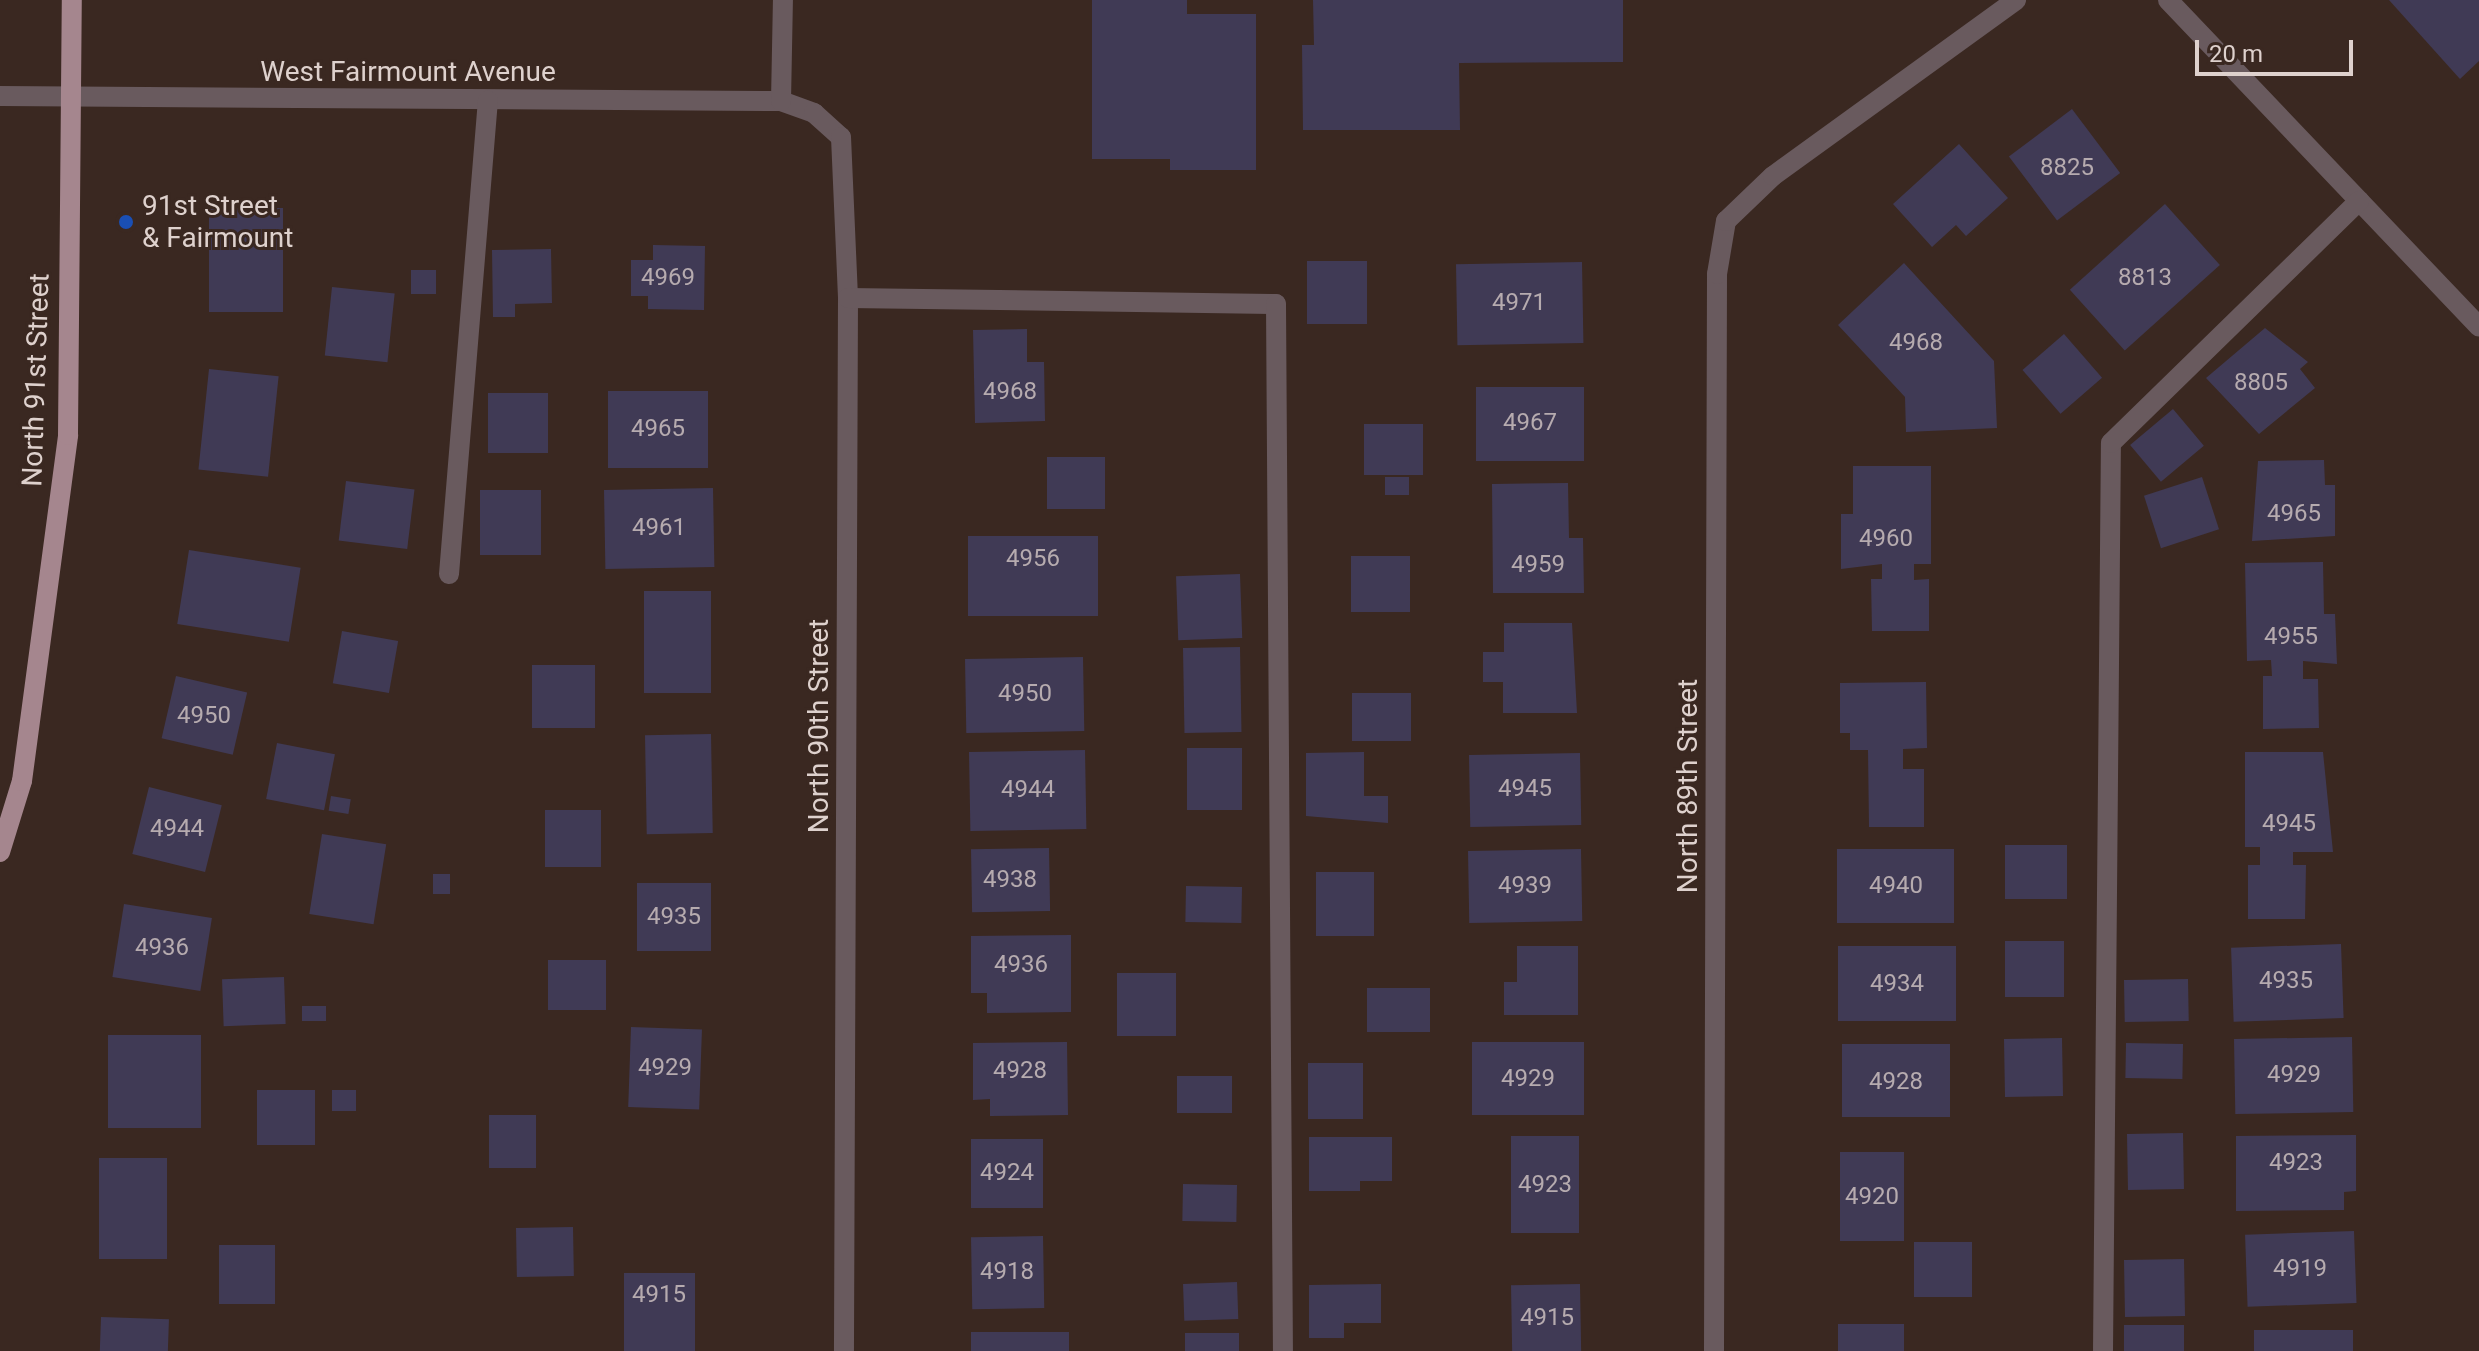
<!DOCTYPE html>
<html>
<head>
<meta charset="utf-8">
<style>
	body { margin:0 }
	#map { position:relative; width:2479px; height:1351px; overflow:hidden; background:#3a2821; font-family:Roboto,sans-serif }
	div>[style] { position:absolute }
	.building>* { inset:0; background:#403a55; transform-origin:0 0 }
	.minor>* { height:20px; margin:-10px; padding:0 10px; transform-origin:10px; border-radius:10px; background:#695a5e }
	.major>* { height:20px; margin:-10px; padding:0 10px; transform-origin:10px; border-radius:10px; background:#a5868e }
	.dots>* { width:22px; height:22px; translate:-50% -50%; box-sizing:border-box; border:4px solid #3a2821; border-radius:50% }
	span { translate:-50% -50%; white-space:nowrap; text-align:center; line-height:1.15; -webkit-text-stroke:6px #3a2821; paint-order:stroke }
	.number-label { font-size:24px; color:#b6abaf }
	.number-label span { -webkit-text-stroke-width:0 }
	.street-label { font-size:28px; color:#ded1cd }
	.poi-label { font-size:28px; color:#ded1cd }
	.left { translate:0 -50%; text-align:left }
	.scale { position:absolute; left:2195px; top:40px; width:158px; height:36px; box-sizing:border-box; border:4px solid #ded1cd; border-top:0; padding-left:10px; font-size:24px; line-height:28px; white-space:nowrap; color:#ded1cd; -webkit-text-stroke:6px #3a2821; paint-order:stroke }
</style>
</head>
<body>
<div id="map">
	<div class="building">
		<i style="clip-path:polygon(1092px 0,1187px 0,1187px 14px,1256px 14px,1256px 170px,1170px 170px,1170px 159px,1092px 159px)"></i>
		<i style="clip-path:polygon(1313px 0,1623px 0,1623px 62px,1459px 63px,1460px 130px,1303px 130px,1302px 45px,1314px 45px)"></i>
		<i style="clip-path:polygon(2389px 0,2479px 0,2479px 61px,2460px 79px)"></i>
		<i style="left:2072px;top:109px;width:80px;height:79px;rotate:53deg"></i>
		<i style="clip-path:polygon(1959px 144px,2008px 198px,1966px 236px,1956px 225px,1932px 247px,1893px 204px)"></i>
		<i style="left:2165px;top:204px;width:82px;height:128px;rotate:48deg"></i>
		<i style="left:209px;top:208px;width:74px;height:104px"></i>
		<i style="clip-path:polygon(653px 245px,705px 246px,704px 310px,648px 309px,648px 296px,631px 296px,631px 260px,653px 260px)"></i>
		<i style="clip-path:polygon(551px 249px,552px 303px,515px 304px,515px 317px,493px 317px,492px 250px)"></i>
		<i style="left:1307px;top:261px;width:60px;height:63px"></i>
		<i style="left:1582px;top:262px;width:81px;height:126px;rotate:89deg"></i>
		<i style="clip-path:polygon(1904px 263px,1994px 361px,1997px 428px,1906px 432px,1905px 397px,1838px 325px)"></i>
		<i style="left:411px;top:270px;width:25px;height:24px"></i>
		<i style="left:332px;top:287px;width:63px;height:69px;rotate:6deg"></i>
		<i style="clip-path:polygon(2265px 328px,2308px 362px,2300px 369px,2315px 388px,2259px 434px,2206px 378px)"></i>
		<i style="clip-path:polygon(1027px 329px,1027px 362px,1044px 362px,1045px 421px,975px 423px,973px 330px)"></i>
		<i style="left:2064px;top:334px;width:58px;height:55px;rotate:49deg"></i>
		<i style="left:209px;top:369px;width:70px;height:101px;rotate:6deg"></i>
		<i style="left:1476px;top:387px;width:108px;height:74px"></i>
		<i style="left:608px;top:391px;width:100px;height:77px"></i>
		<i style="left:488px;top:393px;width:60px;height:60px"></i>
		<i style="left:2173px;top:409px;width:48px;height:56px;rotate:50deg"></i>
		<i style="left:1364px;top:424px;width:59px;height:51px"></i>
		<i style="left:1047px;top:457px;width:58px;height:52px"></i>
		<i style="clip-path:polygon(2324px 460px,2325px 485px,2335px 485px,2335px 536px,2252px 541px,2258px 461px)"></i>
		<i style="clip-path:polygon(1853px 466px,1931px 466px,1931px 564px,1914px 564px,1914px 580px,1929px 579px,1929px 631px,1872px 631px,1871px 579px,1882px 579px,1882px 564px,1841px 569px,1841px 514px,1853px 514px)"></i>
		<i style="left:1385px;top:477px;width:24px;height:18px"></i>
		<i style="left:2202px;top:477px;width:55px;height:61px;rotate:72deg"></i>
		<i style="left:346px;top:481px;width:69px;height:60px;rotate:7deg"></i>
		<i style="clip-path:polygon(1568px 483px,1569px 538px,1583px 538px,1584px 593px,1493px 593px,1492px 484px)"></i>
		<i style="left:713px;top:488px;width:79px;height:109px;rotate:89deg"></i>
		<i style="left:480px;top:490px;width:61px;height:65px"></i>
		<i style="left:1098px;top:536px;width:80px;height:130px;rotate:90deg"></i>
		<i style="left:189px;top:550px;width:113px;height:75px;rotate:9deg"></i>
		<i style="left:1410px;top:556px;width:56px;height:59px;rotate:90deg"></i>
		<i style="clip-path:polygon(2323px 562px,2324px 614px,2335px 614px,2337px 664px,2303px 661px,2303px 679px,2318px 679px,2319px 728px,2263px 729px,2263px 676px,2272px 676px,2271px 660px,2247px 661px,2245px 563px)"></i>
		<i style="left:1240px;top:574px;width:64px;height:64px;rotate:88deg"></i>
		<i style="left:644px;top:591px;width:67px;height:102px"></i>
		<i style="clip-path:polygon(1504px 623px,1572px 623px,1577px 713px,1503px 713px,1503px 682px,1483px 682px,1483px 652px,1504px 652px)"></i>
		<i style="left:342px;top:631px;width:57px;height:53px;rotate:10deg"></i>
		<i style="left:1240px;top:647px;width:85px;height:57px;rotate:89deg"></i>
		<i style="left:1083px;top:657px;width:74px;height:118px;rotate:89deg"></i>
		<i style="left:532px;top:665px;width:63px;height:63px"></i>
		<i style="left:176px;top:676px;width:73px;height:64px;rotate:13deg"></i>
		<i style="clip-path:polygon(1926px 682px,1927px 748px,1903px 749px,1903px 769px,1924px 769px,1924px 827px,1869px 827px,1868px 750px,1850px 750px,1850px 733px,1840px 733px,1840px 683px)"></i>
		<i style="left:1352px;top:693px;width:59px;height:48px"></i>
		<i style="left:711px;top:734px;width:99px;height:66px;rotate:89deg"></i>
		<i style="left:277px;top:743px;width:59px;height:57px;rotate:11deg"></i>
		<i style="left:1187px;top:748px;width:55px;height:62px"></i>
		<i style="left:1085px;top:750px;width:79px;height:116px;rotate:89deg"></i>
		<i style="clip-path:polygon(1364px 752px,1364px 796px,1388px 796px,1388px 823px,1306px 816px,1306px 753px)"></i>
		<i style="clip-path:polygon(2245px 752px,2323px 752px,2333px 852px,2293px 852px,2293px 865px,2306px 865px,2305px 919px,2248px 919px,2248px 865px,2260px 865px,2260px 847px,2245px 847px)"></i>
		<i style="left:1580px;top:753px;width:72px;height:111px;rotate:89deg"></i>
		<i style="left:149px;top:787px;width:75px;height:69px;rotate:14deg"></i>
		<i style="left:331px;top:796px;width:20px;height:15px;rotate:9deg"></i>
		<i style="left:545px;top:810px;width:56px;height:57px"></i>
		<i style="left:322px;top:834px;width:65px;height:81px;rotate:9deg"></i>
		<i style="left:2005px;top:845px;width:62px;height:54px"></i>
		<i style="left:1049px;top:848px;width:63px;height:78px;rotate:89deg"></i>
		<i style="left:1581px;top:849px;width:72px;height:113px;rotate:89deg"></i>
		<i style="left:1837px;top:849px;width:117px;height:74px"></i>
		<i style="left:1316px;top:872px;width:58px;height:64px"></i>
		<i style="left:433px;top:874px;width:17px;height:20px"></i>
		<i style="left:637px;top:883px;width:74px;height:68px"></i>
		<i style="left:1186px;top:886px;width:56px;height:36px;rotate:1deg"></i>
		<i style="left:124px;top:904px;width:89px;height:74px;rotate:9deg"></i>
		<i style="clip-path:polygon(1071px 935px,1071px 1012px,987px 1013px,987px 993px,971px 993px,971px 936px)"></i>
		<i style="left:2005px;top:941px;width:59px;height:56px"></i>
		<i style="left:2341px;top:944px;width:74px;height:110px;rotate:88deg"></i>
		<i style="clip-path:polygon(1517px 946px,1578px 946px,1578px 1015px,1504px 1015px,1504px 982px,1517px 982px)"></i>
		<i style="left:1838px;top:946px;width:118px;height:75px"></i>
		<i style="left:606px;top:960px;width:50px;height:58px;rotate:90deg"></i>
		<i style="left:1117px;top:973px;width:59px;height:63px"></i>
		<i style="left:284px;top:977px;width:47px;height:62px;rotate:88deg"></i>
		<i style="left:2188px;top:979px;width:42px;height:64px;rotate:89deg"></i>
		<i style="left:1430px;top:988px;width:44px;height:63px;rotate:90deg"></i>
		<i style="left:302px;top:1006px;width:24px;height:15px"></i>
		<i style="left:631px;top:1027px;width:71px;height:80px;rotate:2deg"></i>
		<i style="left:108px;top:1035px;width:93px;height:93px"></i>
		<i style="left:2352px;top:1037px;width:75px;height:118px;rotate:89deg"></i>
		<i style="left:2062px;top:1038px;width:58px;height:58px;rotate:89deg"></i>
		<i style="clip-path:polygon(1067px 1042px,1068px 1115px,990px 1116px,990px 1099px,973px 1100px,973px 1043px)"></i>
		<i style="left:1584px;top:1042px;width:73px;height:112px;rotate:90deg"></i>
		<i style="left:2126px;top:1043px;width:57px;height:35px;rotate:1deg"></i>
		<i style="left:1950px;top:1044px;width:73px;height:108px;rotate:90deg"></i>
		<i style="left:1308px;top:1063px;width:55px;height:56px"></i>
		<i style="left:1177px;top:1076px;width:55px;height:37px"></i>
		<i style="left:315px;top:1090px;width:55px;height:58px;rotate:90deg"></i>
		<i style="left:332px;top:1090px;width:24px;height:21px"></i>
		<i style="left:489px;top:1115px;width:47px;height:53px"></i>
		<i style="left:2183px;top:1133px;width:56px;height:56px;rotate:89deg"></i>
		<i style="clip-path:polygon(2356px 1135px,2356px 1191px,2344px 1192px,2344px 1210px,2236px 1211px,2236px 1136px)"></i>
		<i style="left:1511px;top:1136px;width:68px;height:97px"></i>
		<i style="clip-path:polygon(1309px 1137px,1392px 1137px,1392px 1181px,1360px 1181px,1360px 1191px,1309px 1191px)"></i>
		<i style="left:971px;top:1139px;width:72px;height:69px"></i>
		<i style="left:1840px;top:1152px;width:64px;height:89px"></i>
		<i style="left:99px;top:1158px;width:68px;height:101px"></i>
		<i style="left:1183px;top:1184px;width:54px;height:37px;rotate:1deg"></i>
		<i style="left:573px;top:1227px;width:49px;height:57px;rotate:89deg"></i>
		<i style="left:2354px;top:1231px;width:72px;height:109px;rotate:88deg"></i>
		<i style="left:1043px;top:1236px;width:72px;height:72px;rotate:89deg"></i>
		<i style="left:1914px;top:1242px;width:58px;height:55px"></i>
		<i style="left:219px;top:1245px;width:56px;height:59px"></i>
		<i style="left:2184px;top:1259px;width:57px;height:60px;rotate:89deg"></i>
		<i style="left:624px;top:1273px;width:71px;height:78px"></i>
		<i style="left:1237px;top:1282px;width:37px;height:54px;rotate:88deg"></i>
		<i style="clip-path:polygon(1381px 1284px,1381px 1323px,1344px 1323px,1344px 1338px,1309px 1338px,1309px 1285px)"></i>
		<i style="left:1580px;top:1284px;width:67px;height:69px;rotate:89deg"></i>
		<i style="left:101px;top:1317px;width:68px;height:34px;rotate:2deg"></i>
		<i style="left:1838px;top:1324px;width:66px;height:27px"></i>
		<i style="left:2184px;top:1325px;width:26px;height:60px;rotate:90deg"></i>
		<i style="left:2353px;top:1330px;width:21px;height:99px;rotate:90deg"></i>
		<i style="left:971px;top:1332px;width:98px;height:19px"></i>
		<i style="left:1239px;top:1333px;width:18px;height:54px;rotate:90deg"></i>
	</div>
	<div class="minor">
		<i style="left:2168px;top:0;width:451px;rotate:46.4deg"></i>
		<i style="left:0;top:96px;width:781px;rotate:0.37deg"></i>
		<i style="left:781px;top:101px;width:35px;rotate:20deg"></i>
		<i style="left:814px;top:113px;width:36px;rotate:42deg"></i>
		<i style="left:841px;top:137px;width:161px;rotate:87.5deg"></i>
		<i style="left:848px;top:298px;width:1053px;rotate:90.22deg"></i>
		<i style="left:781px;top:101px;width:101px;rotate:-88.9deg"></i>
		<i style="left:848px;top:298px;width:428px;rotate:0.8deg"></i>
		<i style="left:1276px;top:304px;width:1047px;rotate:89.62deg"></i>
		<i style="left:449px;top:574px;width:475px;rotate:-85.3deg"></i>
		<i style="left:1714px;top:1351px;width:1077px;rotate:-89.84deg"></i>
		<i style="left:1717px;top:274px;width:54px;rotate:-80.4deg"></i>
		<i style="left:1726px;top:221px;width:65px;rotate:-43.8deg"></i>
		<i style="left:1773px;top:176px;width:300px;rotate:-35.9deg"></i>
		<i style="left:2103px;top:1351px;width:908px;rotate:-89.5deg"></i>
		<i style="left:2111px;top:443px;width:347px;rotate:-44.3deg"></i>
	</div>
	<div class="major">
		<i style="left:0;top:852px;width:74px;rotate:-72.8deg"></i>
		<i style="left:22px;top:781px;width:349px;rotate:-82.4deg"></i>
		<i style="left:68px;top:435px;width:435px;rotate:-89.5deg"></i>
	</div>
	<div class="dots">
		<i style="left:126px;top:222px;background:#1a4fb4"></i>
	</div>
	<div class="number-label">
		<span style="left:2067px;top:168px">8825</span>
		<span style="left:668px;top:278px">4969</span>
		<span style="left:2145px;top:278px">8813</span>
		<span style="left:1519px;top:303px">4971</span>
		<span style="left:1916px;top:343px">4968</span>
		<span style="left:2261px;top:383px">8805</span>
		<span style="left:1010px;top:392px">4968</span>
		<span style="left:1530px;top:423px">4967</span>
		<span style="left:658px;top:429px">4965</span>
		<span style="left:2294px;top:514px">4965</span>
		<span style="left:659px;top:528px">4961</span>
		<span style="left:1886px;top:539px">4960</span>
		<span style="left:1033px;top:559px">4956</span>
		<span style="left:1538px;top:565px">4959</span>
		<span style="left:2291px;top:637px">4955</span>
		<span style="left:1025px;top:694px">4950</span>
		<span style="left:204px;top:716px">4950</span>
		<span style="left:1525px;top:789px">4945</span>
		<span style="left:1028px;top:790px">4944</span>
		<span style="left:2289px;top:824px">4945</span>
		<span style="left:177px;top:829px">4944</span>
		<span style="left:1010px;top:880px">4938</span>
		<span style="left:1525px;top:886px">4939</span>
		<span style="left:1896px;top:886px">4940</span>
		<span style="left:674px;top:917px">4935</span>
		<span style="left:162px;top:948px">4936</span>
		<span style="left:1021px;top:965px">4936</span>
		<span style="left:2286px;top:981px">4935</span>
		<span style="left:1897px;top:984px">4934</span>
		<span style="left:665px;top:1068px">4929</span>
		<span style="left:1020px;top:1071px">4928</span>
		<span style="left:2294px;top:1075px">4929</span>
		<span style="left:1528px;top:1079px">4929</span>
		<span style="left:1896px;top:1082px">4928</span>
		<span style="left:2296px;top:1163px">4923</span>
		<span style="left:1007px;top:1173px">4924</span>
		<span style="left:1545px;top:1185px">4923</span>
		<span style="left:1872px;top:1197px">4920</span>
		<span style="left:2300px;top:1269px">4919</span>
		<span style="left:1007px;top:1272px">4918</span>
		<span style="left:659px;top:1295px">4915</span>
		<span style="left:1547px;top:1318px">4915</span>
	</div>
	<div class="street-label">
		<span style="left:408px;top:72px">West Fairmount Avenue</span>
		<span style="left:36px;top:380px;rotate:-88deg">North 91st Street</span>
		<span style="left:819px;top:726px;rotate:-90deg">North 90th Street</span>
		<span style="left:1688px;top:786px;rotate:-90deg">North 89th Street</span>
	</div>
	<div class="poi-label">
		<span class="left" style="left:142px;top:222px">91st Street<br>&amp; Fairmount</span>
	</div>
	<div class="scale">20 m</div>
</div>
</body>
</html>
